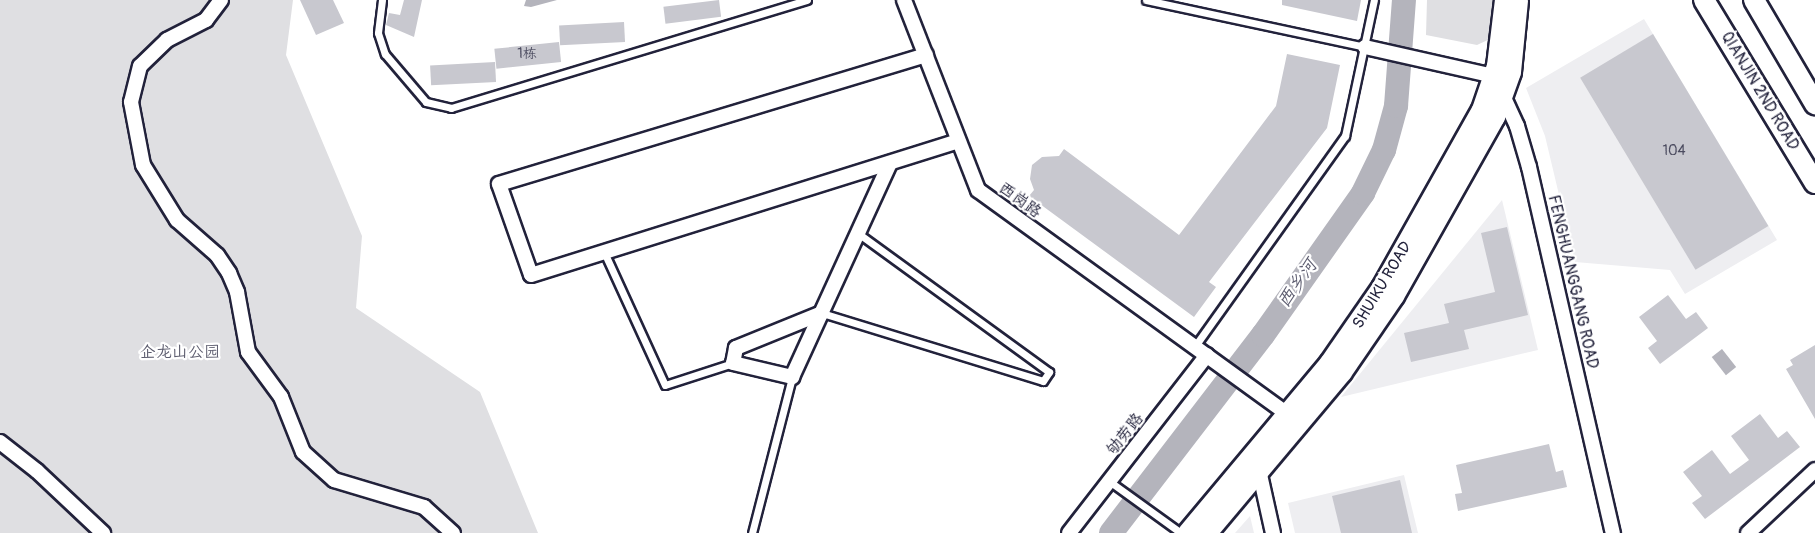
<!DOCTYPE html>
<html>
<head>
<meta charset="utf-8">
<style>
	body { margin:0 }
	#map { position:relative; width:1815px; height:533px; overflow:hidden; background:#fff; font-family:Pangolin,"LXGW WenKai TC",sans-serif }
	div>[style] { position:absolute }
	.built>* { inset:0; background:#eeeef1 }
	.green>* { inset:0; background:#dfdfe2 }
	.water>* { inset:0; background:#b4b4bc; transform-origin:0 0 }
	.river>* { height:24px; margin:-12px; padding:0 12px; transform-origin:12px; border-radius:12px; background:#b4b4bc }
	.building>* { inset:0; background:#c8c8cf; transform-origin:0 0 }
	.roads { filter:drop-shadow(2px 0 #22223b) drop-shadow(-2px 0 #22223b) drop-shadow(0 2px #22223b) drop-shadow(0 -2px #22223b) }
	.service>* { height:7px; margin:-3.5px; padding:0 3.5px; transform-origin:3.5px; border-radius:3.5px; background:#fff }
	.minor>* { height:14px; margin:-7px; padding:0 7px; transform-origin:7px; border-radius:7px; background:#fff }
	.secondary>* { height:20px; margin:-10px; padding:0 10px; transform-origin:10px; border-radius:10px; background:#fff }
	span { translate:-50% -50%; white-space:nowrap; text-align:center; line-height:1.15; -webkit-text-stroke:4.5px #fff; paint-order:stroke }
	.number-label { font-size:14px; color:#4c4c60 }
	.number-label span { -webkit-text-stroke-width:0 }
	.street-label { font-size:16px; color:#22223b }
	.park-label { font-size:16px; color:#5b5b6d }
	.water-label { font-size:18px; color:#5c5c6f; font-style:italic }
</style>
</head>
<body>
<div id="map">
	<div class="built">
		<i style="clip-path:polygon(1644px 19px,1777px 240px,1685px 294px,1670px 270px,1575px 262px,1545px 136px,1526px 88px)"></i>
		<i style="clip-path:polygon(1502px 200px,1538px 350px,1341px 397px)"></i>
		<i style="clip-path:polygon(1404px 475px,1418px 533px,1295px 533px,1288px 503px)"></i>
		<i style="clip-path:polygon(1250px 516px,1254px 533px,1235px 533px)"></i>
	</div>
	<div class="green">
		<i style="clip-path:polygon(0 0,293px 0,286px 55px,362px 236px,356px 308px,480px 392px,538px 533px,0 533px)"></i>
		<i style="clip-path:polygon(1427px 0,1496px 0,1492px 38px,1477px 45px,1426px 35px)"></i>
	</div>
	<div class="water">
		<i style="clip-path:polygon(526px 0,557px 0,531px 7px,524px 6px)"></i>
		<i style="left:1722px;top:349px;width:23px;height:13px;rotate:52deg"></i>
	</div>
	<div class="river">
		<i style="left:1111px;top:533px;width:250px;rotate:-52.5deg"></i>
		<i style="left:1263px;top:335px;width:174px;rotate:-54.8deg"></i>
		<i style="left:1363px;top:193px;width:48px;rotate:-64deg"></i>
		<i style="left:1384px;top:150px;width:46px;rotate:-74.7deg"></i>
		<i style="left:1396px;top:106px;width:106px;rotate:-85.7deg"></i>
	</div>
	<div class="building">
		<i style="clip-path:polygon(300px 0,333px 0,344px 23px,316px 35px)"></i>
		<i style="clip-path:polygon(404px 0,422px 0,414px 37px,386px 25px,389px 13px,400px 15px)"></i>
		<i style="left:719px;top:0;width:17px;height:56px;rotate:83deg"></i>
		<i style="clip-path:polygon(1282px 0,1361px 0,1357px 21px,1282px 5px)"></i>
		<i style="left:624px;top:22px;width:20px;height:65px;rotate:87deg"></i>
		<i style="left:1653px;top:34px;width:224px;height:85px;rotate:59deg"></i>
		<i style="left:559px;top:42px;width:20px;height:65px;rotate:84deg"></i>
		<i style="clip-path:polygon(1287px 54px,1340px 65px,1327px 128px,1209px 282px,1216px 287px,1194px 317px,1029px 196px,1034px 190px,1030px 179px,1032px 165px,1042px 157px,1059px 156px,1064px 149px,1179px 235px,1276px 106px)"></i>
		<i style="left:495px;top:62px;width:20px;height:65px;rotate:87deg"></i>
		<i style="clip-path:polygon(1507px 227px,1528px 315px,1464px 330px,1469px 349px,1411px 362px,1404px 333px,1449px 323px,1444px 304px,1495px 292px,1481px 233px)"></i>
		<i style="clip-path:polygon(1668px 295px,1686px 319px,1696px 312px,1708px 328px,1660px 364px,1648px 348px,1657px 341px,1639px 317px)"></i>
		<i style="clip-path:polygon(1815px 345px,1815px 419px,1786px 369px,1793px 365px,1790px 360px)"></i>
		<i style="clip-path:polygon(1760px 414px,1778px 438px,1787px 431px,1800px 447px,1705px 519px,1692px 503px,1702px 496px,1683px 472px,1712px 450px,1730px 474px,1749px 460px,1731px 436px)"></i>
		<i style="clip-path:polygon(1549px 444px,1556px 472px,1563px 470px,1567px 487px,1458px 511px,1455px 494px,1462px 493px,1456px 465px)"></i>
		<i style="clip-path:polygon(1400px 480px,1412px 533px,1341px 533px,1332px 496px)"></i>
	</div>
	<div class="roads">
		<div class="service">
			<i style="left:382px;top:0;width:33px;rotate:97deg"></i>
			<i style="left:378px;top:33px;width:22px;rotate:72deg"></i>
			<i style="left:385px;top:54px;width:63px;rotate:49.5deg"></i>
			<i style="left:426px;top:102px;width:26px;rotate:13deg"></i>
			<i style="left:451px;top:108px;width:372px;rotate:-16.9deg"></i>
			<i style="left:1146px;top:0;width:224px;rotate:12.1deg"></i>
			<i style="left:604px;top:252px;width:146px;rotate:65.4deg"></i>
			<i style="left:665px;top:385px;width:71px;rotate:-17.9deg"></i>
			<i style="left:822px;top:313px;width:231px;rotate:17.1deg"></i>
			<i style="left:1043px;top:381px;width:11px;rotate:-56deg"></i>
			<i style="left:1049px;top:372px;width:236px;rotate:-144deg"></i>
			<i style="left:1195px;top:346px;width:258px;rotate:-54.5deg"></i>
			<i style="left:1345px;top:136px;width:139px;rotate:-78deg"></i>
			<i style="left:1109px;top:481px;width:89px;rotate:35.8deg"></i>
			<i style="left:752px;top:533px;width:161px;rotate:-75.6deg"></i>
		</div>
		<div class="minor">
			<i style="left:221px;top:0;width:25px;rotate:127deg"></i>
			<i style="left:206px;top:20px;width:44px;rotate:152.9deg"></i>
			<i style="left:167px;top:40px;width:37px;rotate:136deg"></i>
			<i style="left:140px;top:66px;width:37px;rotate:104deg"></i>
			<i style="left:131px;top:102px;width:64px;rotate:79.2deg"></i>
			<i style="left:143px;top:165px;width:65px;rotate:58.3deg"></i>
			<i style="left:177px;top:220px;width:53px;rotate:41.2deg"></i>
			<i style="left:217px;top:255px;width:22px;rotate:56deg"></i>
			<i style="left:229px;top:273px;width:21px;rotate:67deg"></i>
			<i style="left:237px;top:292px;width:61px;rotate:79.6deg"></i>
			<i style="left:248px;top:352px;width:56px;rotate:53.7deg"></i>
			<i style="left:281px;top:397px;width:59px;rotate:68.2deg"></i>
			<i style="left:303px;top:452px;width:42px;rotate:42.1deg"></i>
			<i style="left:334px;top:480px;width:94px;rotate:16.7deg"></i>
			<i style="left:424px;top:507px;width:39px;rotate:42deg"></i>
			<i style="left:904px;top:0;width:204px;rotate:68.7deg"></i>
			<i style="left:978px;top:190px;width:389px;rotate:35.9deg"></i>
			<i style="left:1365px;top:47px;width:132px;rotate:12.7deg"></i>
			<i style="left:1494px;top:76px;width:55px;rotate:65.3deg"></i>
			<i style="left:1517px;top:126px;width:43px;rotate:73.7deg"></i>
			<i style="left:1529px;top:167px;width:376px;rotate:77.1deg"></i>
			<i style="left:926px;top:55px;width:446px;rotate:163.2deg"></i>
			<i style="left:499px;top:184px;width:96px;rotate:70.6deg"></i>
			<i style="left:531px;top:275px;width:448px;rotate:-17.4deg"></i>
			<i style="left:822px;top:313px;width:93px;rotate:157.9deg"></i>
			<i style="left:736px;top:348px;width:15px;rotate:101deg"></i>
			<i style="left:733px;top:363px;width:61px;rotate:13.3deg"></i>
			<i style="left:792px;top:377px;width:235px;rotate:-65.4deg"></i>
			<i style="left:0;top:442px;width:47px;rotate:38.1deg"></i>
			<i style="left:37px;top:471px;width:91px;rotate:43.2deg"></i>
			<i style="left:1259px;top:470px;width:65px;rotate:77.5deg"></i>
			<i style="left:1069px;top:533px;width:225px;rotate:-52.2deg"></i>
			<i style="left:1748px;top:533px;width:92px;rotate:-43.2deg"></i>
		</div>
		<div class="secondary">
			<i style="left:1704px;top:0;width:214px;rotate:58.8deg"></i>
			<i style="left:1754px;top:0;width:121px;rotate:59.6deg"></i>
			<i style="left:1188px;top:533px;width:222px;rotate:-50.1deg"></i>
			<i style="left:1330px;top:363px;width:91px;rotate:-55.3deg"></i>
			<i style="left:1382px;top:288px;width:204px;rotate:-60.7deg"></i>
			<i style="left:1482px;top:110px;width:46px;rotate:-71.2deg"></i>
			<i style="left:1497px;top:66px;width:66px;rotate:-83.1deg"></i>
			<i style="left:1207px;top:533px;width:210px;rotate:-50deg"></i>
			<i style="left:1342px;top:372px;width:92px;rotate:-55.6deg"></i>
			<i style="left:1394px;top:296px;width:206px;rotate:-60.6deg"></i>
			<i style="left:1495px;top:117px;width:48px;rotate:-70.4deg"></i>
			<i style="left:1511px;top:72px;width:72px;rotate:-84.4deg"></i>
		</div>
	</div>
	<div class="number-label">
		<span style="left:527px;top:54px">1栋</span>
		<span style="left:1674px;top:151px">104</span>
	</div>
	<div class="street-label">
		<span style="left:1760px;top:91px;rotate:59deg">QIANJIN 2ND ROAD</span>
		<span style="left:1020px;top:200px;rotate:36deg">西岗路</span>
		<span style="left:1573px;top:282px;rotate:77deg">FENGHUANGGANG ROAD</span>
		<span style="left:1382px;top:285px;rotate:-59deg">SHUIKU ROAD</span>
		<span style="left:1125px;top:434px;rotate:-52deg">劬劳路</span>
	</div>
	<div class="park-label">
		<span style="left:180px;top:352px">企龙山公园</span>
	</div>
	<div class="water-label">
		<span style="left:1298px;top:284px;rotate:-55deg">西乡河</span>
	</div>
</div>
</body>
</html>
